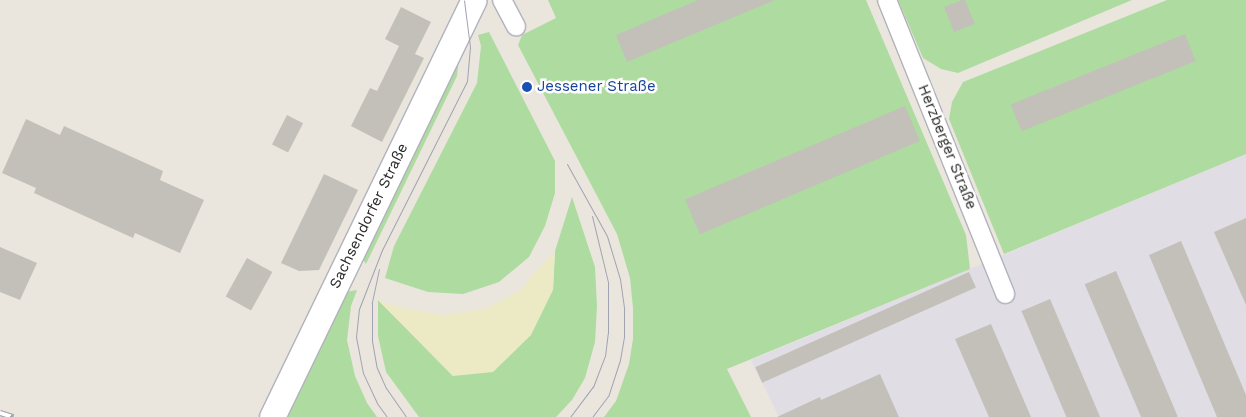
<!DOCTYPE html>
<html>
<head>
<meta charset="utf-8">
<style>
	body { margin:0 }
	#map { position:relative; width:1246px; height:417px; overflow:hidden; background:#eae6de; font-family:"Work Sans",sans-serif }
	div>[style] { position:absolute }
	.industrial>* { inset:0; background:#e0dde4 }
	.green>* { inset:0; background:#aedba0 }
	.sand>* { inset:0; background:#eceac4 }
	.building>* { inset:0; background:#c3c0b9; transform-origin:0 0 }
	.roads { filter:drop-shadow(1px 0 #b1b2bc) drop-shadow(-1px 0 #b1b2bc) drop-shadow(0 1px #b1b2bc) drop-shadow(0 -1px #b1b2bc) }
	.street>* { height:18px; margin:-9px; padding:0 9px; transform-origin:9px; border-radius:9px; background:#fff }
	.secondary>* { height:25px; margin:-12.5px; padding:0 12.5px; transform-origin:12.5px; border-radius:12.5px; background:#fff }
	.tram>* { height:1px; margin:-0.5px; padding:0 0.5px; transform-origin:0.5px; border-radius:0.5px; background:#a1a2b2 }
	.rail>* { height:5.5px; margin-top:-2.75px; transform-origin:0; background:repeating-linear-gradient(90deg,#fff 0 11px,#a1a2b2 0 22px); box-sizing:border-box; border-block:1px solid #a1a2b2 }
	.dots>* { width:14px; height:14px; translate:-50% -50%; box-sizing:border-box; border:2px solid #fff; border-radius:50% }
	span { translate:-50% -50%; white-space:nowrap; text-align:center; line-height:1.15; -webkit-text-stroke:5px #fff; paint-order:stroke }
	.transit-label { font-size:15px; color:#164399 }
	.left { translate:0 -50%; text-align:left }
	.street-label { font-size:15px; color:#2a2a2a }
</style>
</head>
<body>
<div id="map">
	<div class="industrial">
		<i style="clip-path:polygon(1246px 154px,1246px 417px,779px 417px,751px 360px)"></i>
	</div>
	<div class="green">
		<i style="clip-path:polygon(548px 0,866px 0,966px 235px,970px 269px,727px 369px,751px 417px,604px 417px,616px 401px,629px 364px,633px 339px,633px 308px,630px 278px,617px 234px,518px 45px,522px 35px,556px 18px)"></i>
		<i style="clip-path:polygon(898px 0,1132px 0,958px 73px,941px 69px,923px 58px)"></i>
		<i style="clip-path:polygon(1167px 0,1246px 0,1246px 154px,1004px 254px,949px 119px,952px 102px,963px 82px)"></i>
		<i style="clip-path:polygon(489px 32px,555px 161px,555px 193px,545px 226px,529px 257px,499px 282px,463px 294px,428px 292px,385px 278px,394px 246px,477px 83px,481px 46px,478px 35px)"></i>
		<i style="clip-path:polygon(460px 50px,457px 76px,366px 264px,360px 255px)"></i>
		<i style="clip-path:polygon(572px 197px,595px 267px,597px 306px,595px 342px,585px 378px,572px 400px,556px 417px,419px 417px,386px 372px,378px 336px,378px 300px,453px 376px,553px 290px,555px 251px)"></i>
		<i style="clip-path:polygon(357px 290px,351px 306px,347px 340px,355px 376px,367px 403px,377px 417px,286px 417px,346px 292px)"></i>
	</div>
	<div class="sand">
		<i style="clip-path:polygon(555px 251px,553px 290px,531px 335px,493px 372px,453px 376px,378px 300px,405px 309px,445px 315px,485px 309px,519px 291px)"></i>
	</div>
	<div class="building">
		<i style="clip-path:polygon(698px 0,775px 0,627px 62px,616px 35px)"></i>
		<i style="clip-path:polygon(962px 0,965px 0,975px 24px,954px 32px,944px 7px)"></i>
		<i style="clip-path:polygon(401px 7px,431px 22px,415px 54px,424px 58px,382px 142px,351px 126px,370px 88px,377px 91px,399px 46px,385px 39px)"></i>
		<i style="left:1185px;top:34px;width:29px;height:188px;rotate:68deg"></i>
		<i style="left:905px;top:106px;width:38px;height:239px;rotate:67deg"></i>
		<i style="left:287px;top:115px;width:18px;height:33px;rotate:27deg"></i>
		<i style="clip-path:polygon(26px 119px,60px 135px,64px 126px,163px 171px,160px 180px,204px 200px,180px 253px,135px 233px,133px 238px,34px 193px,36px 188px,2px 173px)"></i>
		<i style="clip-path:polygon(324px 174px,358px 190px,319px 270px,299px 271px,281px 263px)"></i>
		<i style="clip-path:polygon(1246px 218px,1246px 305px,1214px 232px)"></i>
		<i style="clip-path:polygon(1181px 241px,1246px 395px,1246px 417px,1217px 417px,1149px 255px)"></i>
		<i style="clip-path:polygon(0 247px,37px 263px,20px 300px,0 292px)"></i>
		<i style="left:247px;top:258px;width:29px;height:44px;rotate:29deg"></i>
		<i style="left:1116px;top:271px;width:158px;height:34px;rotate:67deg"></i>
		<i style="left:969px;top:272px;width:17px;height:234px;rotate:66deg"></i>
		<i style="left:1050px;top:299px;width:128px;height:31px;rotate:67deg"></i>
		<i style="clip-path:polygon(991px 324px,1031px 417px,989px 417px,955px 339px)"></i>
		<i style="clip-path:polygon(880px 374px,899px 417px,777px 417px,820px 397px,821px 400px)"></i>
	</div>
	<div class="roads">
		<div class="street">
			<i style="left:502px;top:0;width:30px;rotate:62deg"></i>
			<i style="left:887px;top:0;width:317px;rotate:68.1deg"></i>
		</div>
		<div class="secondary">
			<i style="left:272px;top:417px;width:463px;rotate:-64.2deg"></i>
		</div>
	</div>
	<div class="tram">
		<i style="left:567px;top:164px;width:82px;rotate:60.9deg"></i>
		<i style="left:607px;top:236px;width:45px;rotate:73.2deg"></i>
		<i style="left:620px;top:279px;width:30px;rotate:82deg"></i>
		<i style="left:624px;top:309px;width:28px;rotate:90deg"></i>
		<i style="left:624px;top:337px;width:23px;rotate:100deg"></i>
		<i style="left:620px;top:360px;width:38px;rotate:108deg"></i>
		<i style="left:608px;top:396px;width:26px;rotate:127deg"></i>
		<i style="left:379px;top:269px;width:35px;rotate:102deg"></i>
		<i style="left:372px;top:303px;width:38px;rotate:90deg"></i>
		<i style="left:372px;top:341px;width:27px;rotate:80deg"></i>
		<i style="left:377px;top:368px;width:22px;rotate:66deg"></i>
		<i style="left:386px;top:388px;width:35px;rotate:55deg"></i>
		<i style="left:387px;top:417px;width:17px;rotate:-126deg"></i>
		<i style="left:377px;top:403px;width:33px;rotate:-115deg"></i>
		<i style="left:363px;top:373px;width:37px;rotate:-101deg"></i>
		<i style="left:356px;top:337px;width:28px;rotate:-84deg"></i>
		<i style="left:359px;top:309px;width:63px;rotate:-68.7deg"></i>
		<i style="left:382px;top:250px;width:189px;rotate:-63.3deg"></i>
		<i style="left:467px;top:81px;width:34px;rotate:-85deg"></i>
		<i style="left:470px;top:47px;width:47px;rotate:-97.3deg"></i>
		<i style="left:570px;top:417px;width:38px;rotate:-53deg"></i>
		<i style="left:593px;top:387px;width:33px;rotate:-69deg"></i>
		<i style="left:605px;top:356px;width:23px;rotate:-83deg"></i>
		<i style="left:608px;top:333px;width:51px;rotate:-90deg"></i>
		<i style="left:608px;top:282px;width:68px;rotate:-103.6deg"></i>
	</div>
	<div class="rail">
		<i style="left:0;top:413px;width:14px;rotate:17deg"></i>
	</div>
	<div class="dots">
		<i style="left:527px;top:87px;background:#1a4fb4"></i>
	</div>
	<div class="transit-label">
		<span class="left" style="left:537px;top:87px">Jessener Straße</span>
	</div>
	<div class="street-label">
		<span style="left:947px;top:147px;rotate:68deg">Herzberger Straße</span>
		<span style="left:369px;top:216px;rotate:-64deg">Sachsendorfer Straße</span>
	</div>
</div>
</body>
</html>
